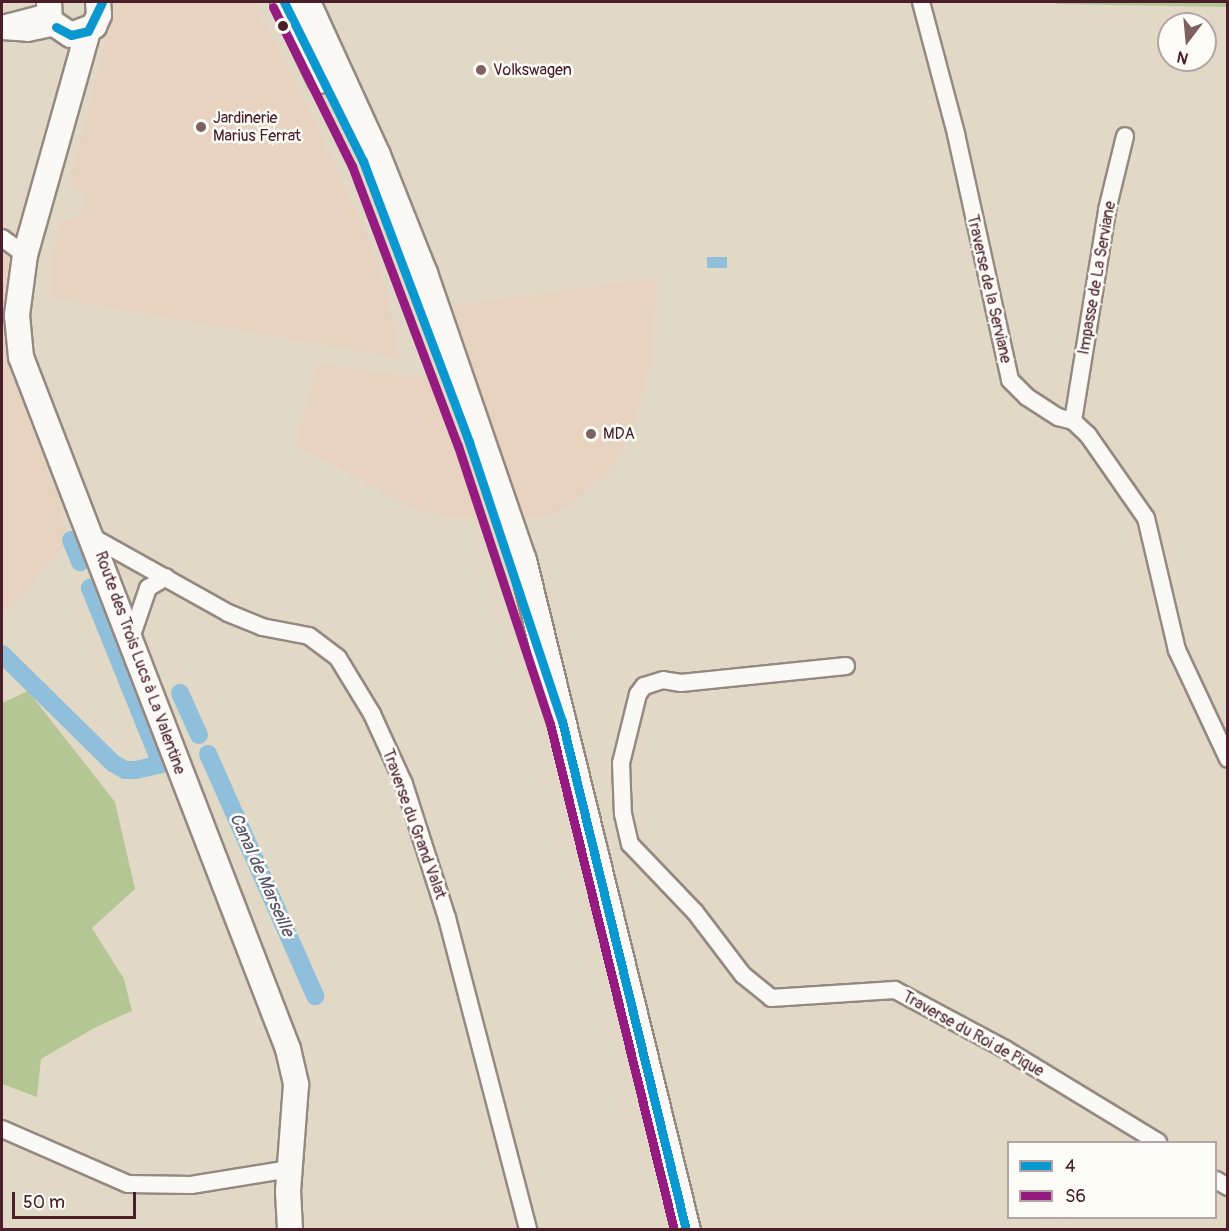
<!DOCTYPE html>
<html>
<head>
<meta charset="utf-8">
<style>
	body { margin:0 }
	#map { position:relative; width:1229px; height:1231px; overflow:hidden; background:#e1d9c6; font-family:Pangolin,sans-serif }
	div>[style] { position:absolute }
	.built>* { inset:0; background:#e8d2c0 }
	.forest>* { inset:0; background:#b4c694 }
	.water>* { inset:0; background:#90bfdb; transform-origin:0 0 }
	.canal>* { height:18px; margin:-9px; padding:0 9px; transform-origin:9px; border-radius:9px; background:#90bfdb }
	.roads { filter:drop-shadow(2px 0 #958982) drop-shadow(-2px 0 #958982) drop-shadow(0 2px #958982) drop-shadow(0 -2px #958982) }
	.street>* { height:16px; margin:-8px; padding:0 8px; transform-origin:8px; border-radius:8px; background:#faf9f6 }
	.secondary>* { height:24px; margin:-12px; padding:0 12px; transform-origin:12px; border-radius:12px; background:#faf9f6 }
	.primary>* { height:27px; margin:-13.5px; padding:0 13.5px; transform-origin:13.5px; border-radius:13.5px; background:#faf9f6 }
	.bus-1>* { height:9px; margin:-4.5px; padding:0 4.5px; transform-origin:4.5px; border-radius:4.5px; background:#0b98d1 }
	.bus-2>* { height:9px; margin:-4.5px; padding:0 4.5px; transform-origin:4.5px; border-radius:4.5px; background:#951b81 }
	.dots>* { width:16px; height:16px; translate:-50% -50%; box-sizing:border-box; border:3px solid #fdfcf7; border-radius:50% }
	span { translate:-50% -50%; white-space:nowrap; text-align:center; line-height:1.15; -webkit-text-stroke:5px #fdfcf7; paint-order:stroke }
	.poi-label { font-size:16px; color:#4a1f2b }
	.left { translate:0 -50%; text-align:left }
	.street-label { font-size:16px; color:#4a1f2b }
	.water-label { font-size:18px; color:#56536c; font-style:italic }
	.frame { position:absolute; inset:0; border:3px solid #4a1f2b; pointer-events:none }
	.legend { position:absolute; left:1007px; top:1141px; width:210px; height:78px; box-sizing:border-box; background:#fdfcf7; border:2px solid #b5a4a5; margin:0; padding:8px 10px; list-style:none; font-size:18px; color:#4a1f2b }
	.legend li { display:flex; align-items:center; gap:12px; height:30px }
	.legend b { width:30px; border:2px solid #b5a4a5 }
	.north { position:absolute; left:1157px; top:12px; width:60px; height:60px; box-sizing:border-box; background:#fdfcf7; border:2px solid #b5a4a5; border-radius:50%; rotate:196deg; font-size:16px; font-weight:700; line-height:24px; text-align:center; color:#4a1f2b }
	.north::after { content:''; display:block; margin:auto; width:21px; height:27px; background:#7f6061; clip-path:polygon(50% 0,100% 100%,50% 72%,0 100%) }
	.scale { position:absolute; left:12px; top:1192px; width:124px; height:27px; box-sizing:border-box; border:3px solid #4a1f2b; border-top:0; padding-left:8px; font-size:18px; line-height:21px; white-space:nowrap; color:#4a1f2b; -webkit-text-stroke:4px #fdfcf7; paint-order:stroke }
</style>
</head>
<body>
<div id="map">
	<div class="built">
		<i style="clip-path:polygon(115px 2px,253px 2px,293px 74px,366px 232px,385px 285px,400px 358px,49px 297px,50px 258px,61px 221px,82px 214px,85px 196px,70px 183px)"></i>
		<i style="clip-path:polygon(2px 250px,14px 263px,4px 355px,59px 502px,69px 541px,2px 616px)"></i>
		<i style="clip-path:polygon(658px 278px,651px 361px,633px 428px,614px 466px,571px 504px,544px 517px,516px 517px,447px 306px)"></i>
		<i style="clip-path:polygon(317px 363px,430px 379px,479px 490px,485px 516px,446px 517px,415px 509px,296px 445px)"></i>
	</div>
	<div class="forest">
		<i style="clip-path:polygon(1057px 2px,1227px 2px,1228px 7px,1056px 4px)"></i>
		<i style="clip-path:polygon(28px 691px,115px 802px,135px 889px,92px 928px,124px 979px,132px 1011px,96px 1027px,41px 1059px,37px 1097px,2px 1084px,2px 703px)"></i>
	</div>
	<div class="water">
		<i style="left:707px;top:257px;width:20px;height:11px"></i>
	</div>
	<div class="canal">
		<i style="left:71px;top:540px;width:24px;rotate:68deg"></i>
		<i style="left:2px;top:654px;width:156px;rotate:44.5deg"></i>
		<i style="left:113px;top:763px;width:14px;rotate:30deg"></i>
		<i style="left:125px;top:770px;width:11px"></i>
		<i style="left:136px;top:770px;width:26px;rotate:-13deg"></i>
		<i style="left:161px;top:764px;width:190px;rotate:-112deg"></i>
		<i style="left:180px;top:693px;width:46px;rotate:65.7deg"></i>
		<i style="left:208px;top:754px;width:265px;rotate:66.1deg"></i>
	</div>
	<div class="roads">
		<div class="street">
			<i style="left:921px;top:2px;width:137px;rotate:75.1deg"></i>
			<i style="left:956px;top:134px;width:252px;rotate:77.6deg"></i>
			<i style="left:1010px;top:380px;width:24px;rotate:45deg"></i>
			<i style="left:1027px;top:397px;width:37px;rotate:33deg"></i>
			<i style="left:1058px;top:417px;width:16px;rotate:15deg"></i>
			<i style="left:1073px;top:421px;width:21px;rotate:43deg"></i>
			<i style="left:1088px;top:435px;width:101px;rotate:55.1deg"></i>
			<i style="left:1146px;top:518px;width:136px;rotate:76.8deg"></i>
			<i style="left:1177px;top:650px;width:120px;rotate:64.9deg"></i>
			<i style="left:2px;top:24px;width:48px;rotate:-14.6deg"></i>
			<i style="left:2px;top:31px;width:26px;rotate:4deg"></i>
			<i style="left:28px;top:33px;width:29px;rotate:-12deg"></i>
			<i style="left:2px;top:238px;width:29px;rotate:36deg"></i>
			<i style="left:1073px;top:421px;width:214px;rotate:-80.8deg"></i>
			<i style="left:1107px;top:210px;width:76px;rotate:-76.3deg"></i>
			<i style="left:94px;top:538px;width:154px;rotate:29.2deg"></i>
			<i style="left:228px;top:613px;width:37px;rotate:22deg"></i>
			<i style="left:262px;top:627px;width:48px;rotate:10.8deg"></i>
			<i style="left:309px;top:636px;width:36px;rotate:37deg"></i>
			<i style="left:338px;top:658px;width:66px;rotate:58.7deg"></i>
			<i style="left:372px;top:714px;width:77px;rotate:65.4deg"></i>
			<i style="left:404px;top:784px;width:141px;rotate:72.2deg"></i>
			<i style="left:447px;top:918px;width:322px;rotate:75.4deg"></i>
			<i style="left:130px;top:641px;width:56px;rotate:-71.2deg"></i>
			<i style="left:148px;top:588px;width:21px;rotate:-31deg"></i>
			<i style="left:846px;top:666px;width:166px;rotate:174.1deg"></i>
			<i style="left:681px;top:683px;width:18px;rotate:-171deg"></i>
			<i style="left:663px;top:680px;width:20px;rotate:162deg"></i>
			<i style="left:644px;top:686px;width:10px;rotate:127deg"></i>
			<i style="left:638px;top:694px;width:71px;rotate:103.8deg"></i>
			<i style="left:621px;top:763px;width:51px;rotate:87.8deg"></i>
			<i style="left:623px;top:814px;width:31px;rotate:77deg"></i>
			<i style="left:630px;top:844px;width:94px;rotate:46.3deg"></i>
			<i style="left:695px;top:912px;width:79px;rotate:52.7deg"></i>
			<i style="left:743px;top:975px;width:36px;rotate:39deg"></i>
			<i style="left:771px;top:998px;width:124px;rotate:-3.7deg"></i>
			<i style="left:895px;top:990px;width:125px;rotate:28.2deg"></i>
			<i style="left:1005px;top:1049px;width:179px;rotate:31.3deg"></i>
			<i style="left:2px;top:1129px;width:137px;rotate:23.6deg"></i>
			<i style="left:128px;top:1184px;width:63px;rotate:0.9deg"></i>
			<i style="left:191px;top:1185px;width:100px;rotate:-9.2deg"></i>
			<i style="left:1216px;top:1180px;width:14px;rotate:30deg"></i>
		</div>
		<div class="secondary">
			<i style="left:49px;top:2px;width:19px;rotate:87deg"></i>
			<i style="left:50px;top:21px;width:25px;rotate:34deg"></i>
			<i style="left:71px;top:35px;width:25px;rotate:-21deg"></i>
			<i style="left:94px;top:26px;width:12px;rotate:-66deg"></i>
			<i style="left:99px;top:15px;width:13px;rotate:-94deg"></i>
			<i style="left:88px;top:31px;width:233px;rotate:105.7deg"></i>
			<i style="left:25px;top:255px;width:61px;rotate:97.6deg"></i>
			<i style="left:17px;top:315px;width:42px;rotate:84.6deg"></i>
			<i style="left:21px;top:357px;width:742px;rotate:68.9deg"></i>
			<i style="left:288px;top:1049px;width:37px;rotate:77deg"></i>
			<i style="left:296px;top:1085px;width:106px;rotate:94.3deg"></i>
			<i style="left:288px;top:1191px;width:39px;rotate:87deg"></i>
		</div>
		<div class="primary">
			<i style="left:284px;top:2px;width:85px;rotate:64.3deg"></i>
			<i style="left:306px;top:2px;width:168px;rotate:65.4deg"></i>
			<i style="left:376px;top:155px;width:127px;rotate:68.3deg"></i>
			<i style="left:423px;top:273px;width:304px;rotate:71deg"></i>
			<i style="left:522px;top:560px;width:690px;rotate:76.25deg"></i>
		</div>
	</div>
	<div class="bus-1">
		<i style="left:284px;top:2px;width:178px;rotate:63.6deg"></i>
		<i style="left:363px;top:161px;width:300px;rotate:69.3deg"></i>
		<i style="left:469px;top:442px;width:294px;rotate:71.6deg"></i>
		<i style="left:562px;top:721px;width:524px;rotate:76.31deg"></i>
		<i style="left:56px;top:27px;width:17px;rotate:28deg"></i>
		<i style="left:71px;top:35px;width:17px;rotate:-13deg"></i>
		<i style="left:88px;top:31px;width:32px;rotate:-64deg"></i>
	</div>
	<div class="bus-2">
		<i style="left:273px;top:7px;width:178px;rotate:63.6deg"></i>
		<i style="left:352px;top:166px;width:299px;rotate:69.3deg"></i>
		<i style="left:458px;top:446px;width:293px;rotate:71.7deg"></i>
		<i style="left:550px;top:724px;width:521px;rotate:76.23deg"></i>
	</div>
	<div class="dots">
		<i style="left:283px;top:26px;background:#4a1f2b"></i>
		<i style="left:481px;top:70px;background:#7f6061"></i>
		<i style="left:201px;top:127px;background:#7f6061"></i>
		<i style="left:591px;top:434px;background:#7f6061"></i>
	</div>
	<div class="poi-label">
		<span class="left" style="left:493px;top:70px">Volkswagen</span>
		<span class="left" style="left:213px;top:127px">Jardinerie<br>Marius Ferrat</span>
		<span class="left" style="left:603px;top:434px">MDA</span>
	</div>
	<div class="street-label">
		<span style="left:1097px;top:278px;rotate:-80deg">Impasse de La Serviane</span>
		<span style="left:989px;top:289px;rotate:77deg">Traverse de la Serviane</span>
		<span style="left:140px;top:663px;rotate:70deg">Route des Trois Lucs à La Valentine</span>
		<span style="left:414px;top:824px;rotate:70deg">Traverse du Grand Valat</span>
		<span style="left:973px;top:1034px;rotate:29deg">Traverse du Roi de Pique</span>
	</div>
	<div class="water-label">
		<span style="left:261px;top:875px;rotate:66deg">Canal de Marseille</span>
	</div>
	<div class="frame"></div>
	<ul class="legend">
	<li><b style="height:8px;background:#0b98d1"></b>4</li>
	<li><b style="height:8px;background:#951b81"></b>S6</li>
	</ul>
	<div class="north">N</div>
	<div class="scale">50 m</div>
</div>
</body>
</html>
